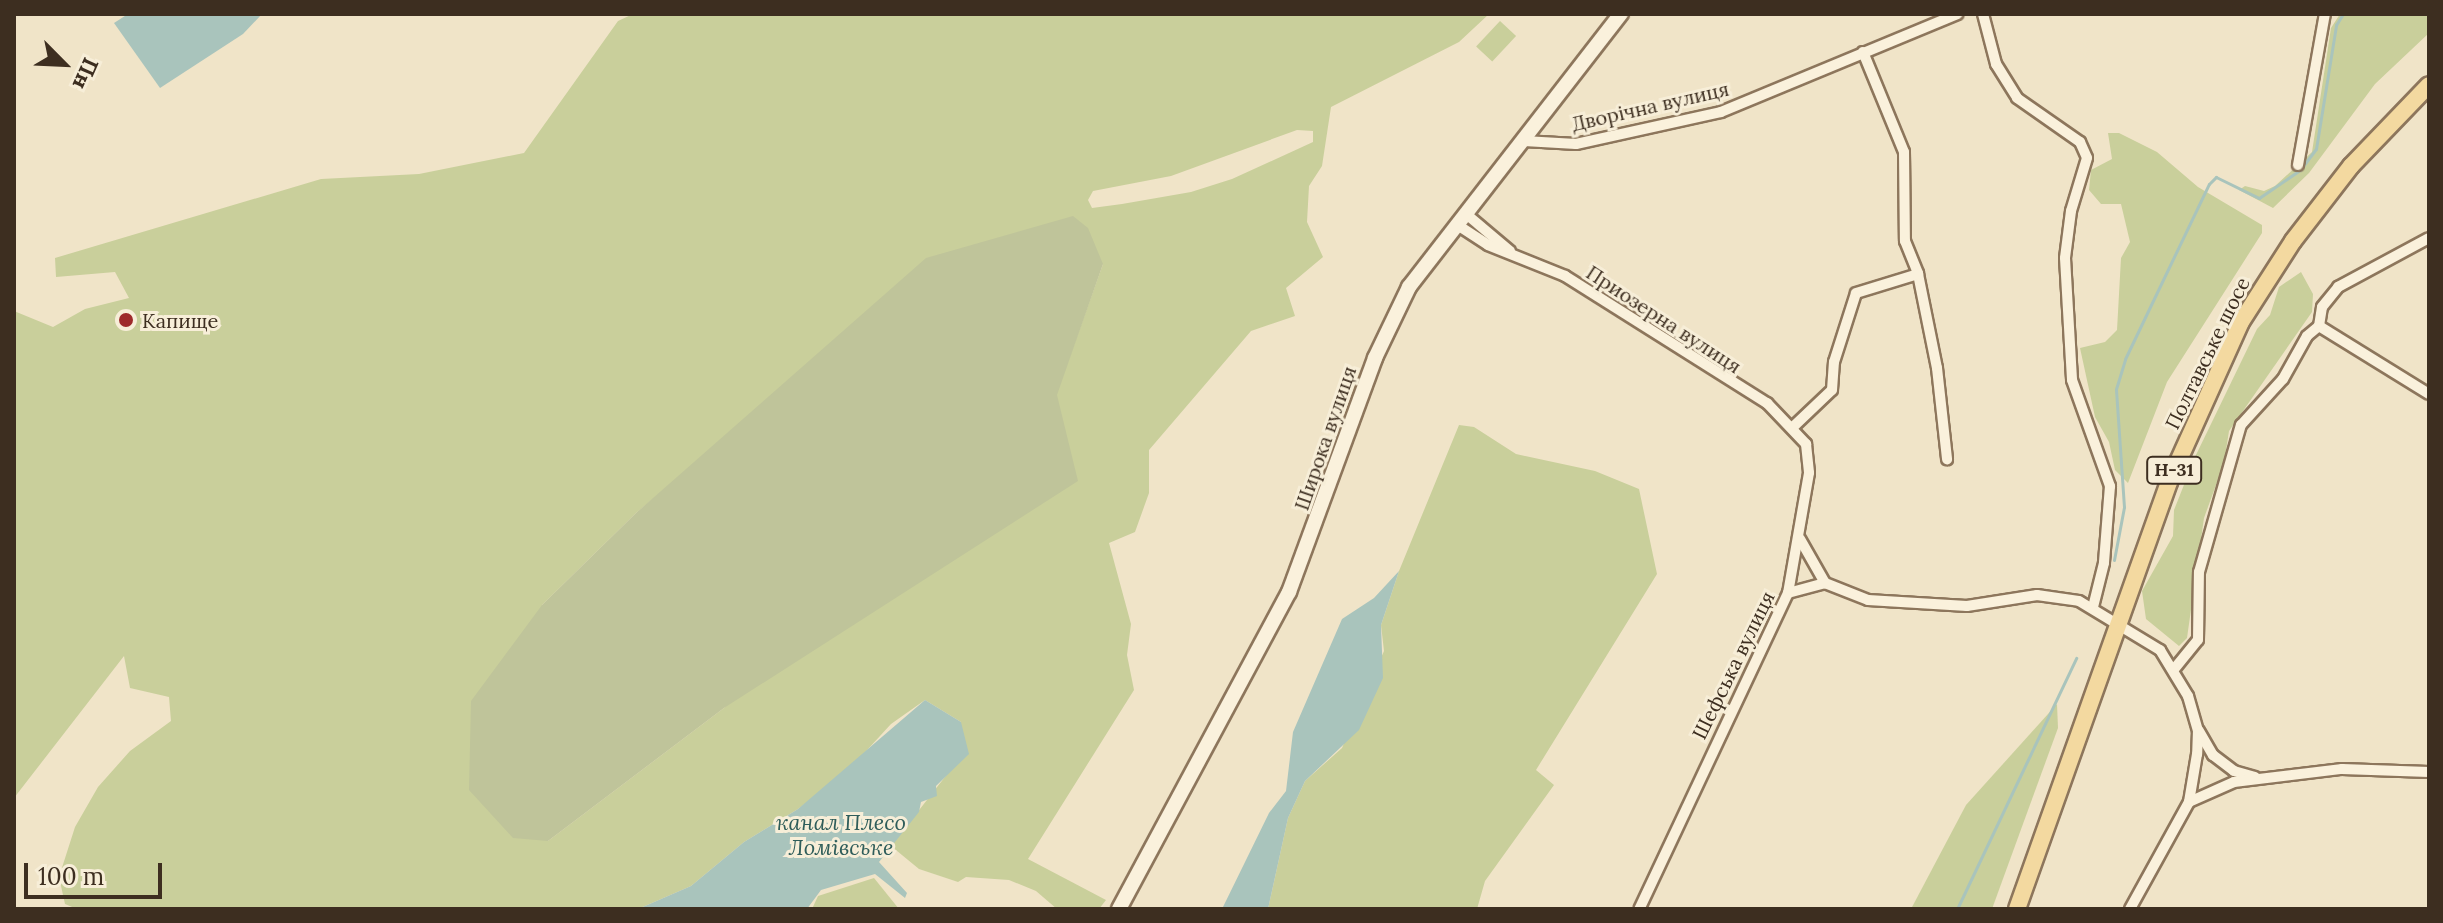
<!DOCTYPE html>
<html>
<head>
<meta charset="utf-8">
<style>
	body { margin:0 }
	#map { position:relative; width:2443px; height:923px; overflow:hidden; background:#f0e4c8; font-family:Lora,serif }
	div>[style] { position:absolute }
	.green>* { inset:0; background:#c9cf9b; transform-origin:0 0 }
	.cemetery>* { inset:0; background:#bfc49a }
	.water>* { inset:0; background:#a9c4bc }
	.stream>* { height:3px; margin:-1.5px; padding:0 1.5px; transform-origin:1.5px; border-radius:1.5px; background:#a9c4bc }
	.roads { filter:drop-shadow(2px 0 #8d765c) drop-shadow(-2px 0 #8d765c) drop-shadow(0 2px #8d765c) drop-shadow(0 -2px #8d765c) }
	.minor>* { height:10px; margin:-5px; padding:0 5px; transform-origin:5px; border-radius:5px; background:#faf1dc }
	.secondary>* { height:14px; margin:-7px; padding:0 7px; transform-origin:7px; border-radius:7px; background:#faf1dc }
	.primary>* { height:16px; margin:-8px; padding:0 8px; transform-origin:8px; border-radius:8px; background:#f3d9a0 }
	.dots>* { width:22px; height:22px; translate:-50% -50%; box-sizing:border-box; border:4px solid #f7eed8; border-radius:50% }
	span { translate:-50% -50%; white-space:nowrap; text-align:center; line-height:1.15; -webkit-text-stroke:6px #f7eed8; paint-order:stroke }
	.shield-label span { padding:2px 6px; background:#f7eed8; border:2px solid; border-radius:6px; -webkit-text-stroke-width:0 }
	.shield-label { font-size:18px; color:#3d2e20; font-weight:700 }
	.street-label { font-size:20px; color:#3d2e20 }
	.poi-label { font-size:20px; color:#3d2e20 }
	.left { translate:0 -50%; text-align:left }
	.water-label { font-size:22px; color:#2f5d5a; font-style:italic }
	.frame { position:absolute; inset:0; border:16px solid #3d2e20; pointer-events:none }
	.north { position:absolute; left:24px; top:24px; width:80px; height:80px; -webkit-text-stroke:6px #f7eed8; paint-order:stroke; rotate:114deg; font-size:22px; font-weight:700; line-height:32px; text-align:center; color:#3d2e20 }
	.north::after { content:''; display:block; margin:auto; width:28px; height:36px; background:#3d2e20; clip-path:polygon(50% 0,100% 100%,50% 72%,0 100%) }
	.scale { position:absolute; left:24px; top:863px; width:138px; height:36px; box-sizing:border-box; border:4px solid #3d2e20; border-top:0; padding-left:10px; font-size:24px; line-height:28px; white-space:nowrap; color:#3d2e20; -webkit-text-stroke:6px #f7eed8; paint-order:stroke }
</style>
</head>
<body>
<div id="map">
	<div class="green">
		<i style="clip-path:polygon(evenodd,633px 14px,1489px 14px,1459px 42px,1331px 107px,1322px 166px,1309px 186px,1307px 222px,1323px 257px,1286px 288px,1295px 316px,1251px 331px,1149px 450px,1149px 493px,1135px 532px,1109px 543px,1131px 624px,1127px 655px,1134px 690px,1028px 859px,1106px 900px,1099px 909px,1057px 909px,1036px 891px,1009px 880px,966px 877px,958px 882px,919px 869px,891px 846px,959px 759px,961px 722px,925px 700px,891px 724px,846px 773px,798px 809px,744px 842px,691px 886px,638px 909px,77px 909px,65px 904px,59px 877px,75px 827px,98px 787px,130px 751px,171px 721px,169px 697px,130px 688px,124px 656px,14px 798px,14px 311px,53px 327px,85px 309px,129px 298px,115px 272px,56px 277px,55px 258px,321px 179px,419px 174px,524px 153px,618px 21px,633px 14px,1297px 130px,1313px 131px,1313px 142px,1232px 179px,1191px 192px,1122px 204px,1092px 208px,1088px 200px,1093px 191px,1171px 176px,1297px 130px,633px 14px,1103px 264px,1056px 395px,724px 708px,548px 841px,542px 605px,636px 513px,743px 424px,1103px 264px)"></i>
		<i style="clip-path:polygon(2340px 14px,2429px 14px,2429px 33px,2375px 84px,2309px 173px,2273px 208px,2239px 190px,2245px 186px,2264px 191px,2275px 186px,2312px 152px,2331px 28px)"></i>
		<i style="left:1500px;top:21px;width:22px;height:35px;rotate:43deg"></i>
		<i style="clip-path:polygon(2108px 133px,2119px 133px,2157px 152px,2198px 187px,2262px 225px,2262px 233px,2167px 382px,2128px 483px,2115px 470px,2109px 442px,2095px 417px,2080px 348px,2105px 342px,2117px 330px,2121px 258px,2130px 242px,2121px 204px,2101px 204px,2089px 190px,2091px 170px,2112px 159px)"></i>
		<i style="clip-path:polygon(2301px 272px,2313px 294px,2312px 312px,2229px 431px,2224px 463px,2204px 518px,2187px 638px,2179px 646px,2146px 619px,2142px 591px,2173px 536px,2174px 510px,2195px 457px,2257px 329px,2270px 315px,2279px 287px)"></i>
		<i style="clip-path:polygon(1459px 425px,1474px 427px,1516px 454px,1595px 471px,1639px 489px,1657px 574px,1536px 770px,1554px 785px,1485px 881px,1477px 909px,1268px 909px,1288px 818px,1305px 781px,1342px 748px,1384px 651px,1381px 625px,1399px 571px)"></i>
		<i style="clip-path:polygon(2057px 704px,2058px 728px,1992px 909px,1911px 909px,1966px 805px)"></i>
		<i style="clip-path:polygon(874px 878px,899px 909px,812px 909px,818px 896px)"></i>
	</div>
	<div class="cemetery">
		<i style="clip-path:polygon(1073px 216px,1088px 228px,1103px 264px,1057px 395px,1078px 481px,724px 708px,548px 841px,513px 838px,469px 790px,471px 701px,542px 605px,636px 513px,926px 258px)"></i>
	</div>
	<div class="water">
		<i style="clip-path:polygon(128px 14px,262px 14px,243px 34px,160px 88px,114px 23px)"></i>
		<i style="clip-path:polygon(1399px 571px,1381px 625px,1383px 678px,1359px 730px,1305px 781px,1288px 818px,1268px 909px,1222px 909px,1269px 813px,1286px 791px,1293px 732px,1342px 619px,1374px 598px)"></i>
		<i style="clip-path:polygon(925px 700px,961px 722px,969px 754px,936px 786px,937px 796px,921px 802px,919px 812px,879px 862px,907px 893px,905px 898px,875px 874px,821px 890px,807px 909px,638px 909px,691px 886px,744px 842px,798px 809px)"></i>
	</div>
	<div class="stream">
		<i style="left:2114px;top:560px;width:54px;rotate:-79.3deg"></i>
		<i style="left:2124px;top:507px;width:118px;rotate:-93.9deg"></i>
		<i style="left:2116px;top:389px;width:31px;rotate:-73deg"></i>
		<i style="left:2125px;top:359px;width:194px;rotate:-64.4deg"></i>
		<i style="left:2209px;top:184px;width:10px;rotate:-45deg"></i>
		<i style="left:2216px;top:177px;width:48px;rotate:26deg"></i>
		<i style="left:2259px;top:198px;width:50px;rotate:-34.3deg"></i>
		<i style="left:2300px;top:170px;width:26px;rotate:-53deg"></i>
		<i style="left:2316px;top:149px;width:126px;rotate:-80.8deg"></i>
		<i style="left:2336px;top:25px;width:13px;rotate:-58deg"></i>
		<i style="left:1957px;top:909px;width:278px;rotate:-64.6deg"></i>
	</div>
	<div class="roads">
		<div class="minor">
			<i style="left:1983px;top:14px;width:52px;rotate:75.4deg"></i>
			<i style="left:1996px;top:64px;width:40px;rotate:58deg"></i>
			<i style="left:2017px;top:98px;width:77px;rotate:34.9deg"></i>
			<i style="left:2080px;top:142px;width:17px;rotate:66deg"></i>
			<i style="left:2087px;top:158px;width:55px;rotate:106.8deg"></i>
			<i style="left:2071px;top:211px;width:47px;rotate:97.3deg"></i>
			<i style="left:2065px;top:258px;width:122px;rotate:86.7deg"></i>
			<i style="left:2072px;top:380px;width:113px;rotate:70.3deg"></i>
			<i style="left:2110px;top:486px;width:77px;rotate:94.5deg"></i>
			<i style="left:2104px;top:563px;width:45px;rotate:104deg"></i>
			<i style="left:1863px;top:52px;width:108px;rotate:67.7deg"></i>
			<i style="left:1904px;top:152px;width:89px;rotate:89.4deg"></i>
			<i style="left:1905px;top:241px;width:35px;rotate:68deg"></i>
			<i style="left:1918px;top:274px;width:96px;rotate:78.6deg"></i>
			<i style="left:1937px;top:368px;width:92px;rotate:83.7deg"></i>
			<i style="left:1524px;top:141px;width:52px;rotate:3.3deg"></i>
			<i style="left:1576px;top:144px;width:148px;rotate:-12.4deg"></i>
			<i style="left:1721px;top:112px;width:256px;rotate:-22.5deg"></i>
			<i style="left:2298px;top:165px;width:153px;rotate:-79.9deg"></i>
			<i style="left:1465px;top:213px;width:59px;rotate:40.2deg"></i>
			<i style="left:1456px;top:224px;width:38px;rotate:33deg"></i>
			<i style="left:1488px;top:245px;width:83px;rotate:21.9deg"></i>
			<i style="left:1565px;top:276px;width:239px;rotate:32.2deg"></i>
			<i style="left:1767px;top:403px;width:57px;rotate:46.4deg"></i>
			<i style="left:1806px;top:444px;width:29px;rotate:84deg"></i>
			<i style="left:1809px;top:473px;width:122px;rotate:99.9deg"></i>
			<i style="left:1788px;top:593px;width:349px;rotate:115.2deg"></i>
			<i style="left:2319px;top:326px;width:129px;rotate:31.7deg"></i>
			<i style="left:1794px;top:426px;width:52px;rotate:-43.5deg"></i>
			<i style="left:1832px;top:390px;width:28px;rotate:-86deg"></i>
			<i style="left:1834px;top:362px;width:72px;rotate:-72.3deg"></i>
			<i style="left:1856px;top:293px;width:65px;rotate:-17deg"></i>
			<i style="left:1800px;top:539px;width:51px;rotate:60.4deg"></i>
			<i style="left:1825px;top:583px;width:46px;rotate:21.6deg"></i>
			<i style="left:1868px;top:600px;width:99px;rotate:3.5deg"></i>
			<i style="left:1967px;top:606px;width:71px;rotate:-8.9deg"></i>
			<i style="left:2037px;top:595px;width:42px;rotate:8.1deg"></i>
			<i style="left:2079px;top:601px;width:95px;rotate:31.2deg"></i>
			<i style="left:2160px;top:650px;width:54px;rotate:58.7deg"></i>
			<i style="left:2188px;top:696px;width:35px;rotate:74deg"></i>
			<i style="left:2198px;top:730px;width:24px;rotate:92deg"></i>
			<i style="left:2197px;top:754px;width:49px;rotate:99.5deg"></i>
			<i style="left:2189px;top:802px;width:122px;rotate:118.9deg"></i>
			<i style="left:1788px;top:593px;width:38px;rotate:-15deg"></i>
			<i style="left:2175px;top:668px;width:36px;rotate:-51deg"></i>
			<i style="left:2198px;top:640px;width:68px;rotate:-89.2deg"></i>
			<i style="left:2199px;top:572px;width:153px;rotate:-74.1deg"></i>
			<i style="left:2241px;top:425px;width:62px;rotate:-47.6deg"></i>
			<i style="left:2283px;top:379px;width:49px;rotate:-60.8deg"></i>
			<i style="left:2307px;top:336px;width:16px;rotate:-40deg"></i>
			<i style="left:2319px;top:326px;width:19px;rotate:-81deg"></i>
			<i style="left:2322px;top:307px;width:26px;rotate:-51deg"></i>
			<i style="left:2338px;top:287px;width:103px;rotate:-28.3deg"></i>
			<i style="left:2199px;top:731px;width:28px;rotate:60deg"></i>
			<i style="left:2213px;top:755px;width:26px;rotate:37deg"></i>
			<i style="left:2234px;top:771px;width:22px;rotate:16deg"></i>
			<i style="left:2189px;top:802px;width:49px;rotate:-24deg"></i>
			<i style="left:2234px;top:782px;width:109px;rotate:-6.9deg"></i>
			<i style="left:2342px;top:769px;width:87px;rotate:2deg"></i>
		</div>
		<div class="secondary">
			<i style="left:1119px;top:909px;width:360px;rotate:-61.8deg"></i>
			<i style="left:1289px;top:592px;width:249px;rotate:-69.8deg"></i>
			<i style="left:1375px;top:358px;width:79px;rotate:-64.4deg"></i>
			<i style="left:1409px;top:287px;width:346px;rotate:-52.2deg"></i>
		</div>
		<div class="primary">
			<i style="left:2017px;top:909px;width:453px;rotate:-70.4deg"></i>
			<i style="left:2169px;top:482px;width:175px;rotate:-65.8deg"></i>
			<i style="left:2241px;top:322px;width:96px;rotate:-57.3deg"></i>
			<i style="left:2293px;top:241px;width:95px;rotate:-52.3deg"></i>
			<i style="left:2351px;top:166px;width:112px;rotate:-46.1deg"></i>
		</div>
	</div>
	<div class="dots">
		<i style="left:126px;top:320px;background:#9e2a2b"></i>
	</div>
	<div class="shield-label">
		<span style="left:2174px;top:470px">Н-31</span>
	</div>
	<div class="street-label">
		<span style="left:1650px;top:106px;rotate:-13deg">Дворічна вулиця</span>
		<span style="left:1664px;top:319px;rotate:33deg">Приозерна вулиця</span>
		<span style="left:2207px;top:353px;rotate:-64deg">Полтавське шосе</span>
		<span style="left:1325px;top:438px;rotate:-71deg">Широка вулиця</span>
		<span style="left:1733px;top:665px;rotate:-64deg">Шефська вулиця</span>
	</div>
	<div class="poi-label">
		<span class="left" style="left:142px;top:320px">Капище</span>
	</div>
	<div class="water-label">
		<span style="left:841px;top:835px">канал Плесо<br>Ломівське</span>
	</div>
	<div class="frame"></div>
	<div class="north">Пн</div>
	<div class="scale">100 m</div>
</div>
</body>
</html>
